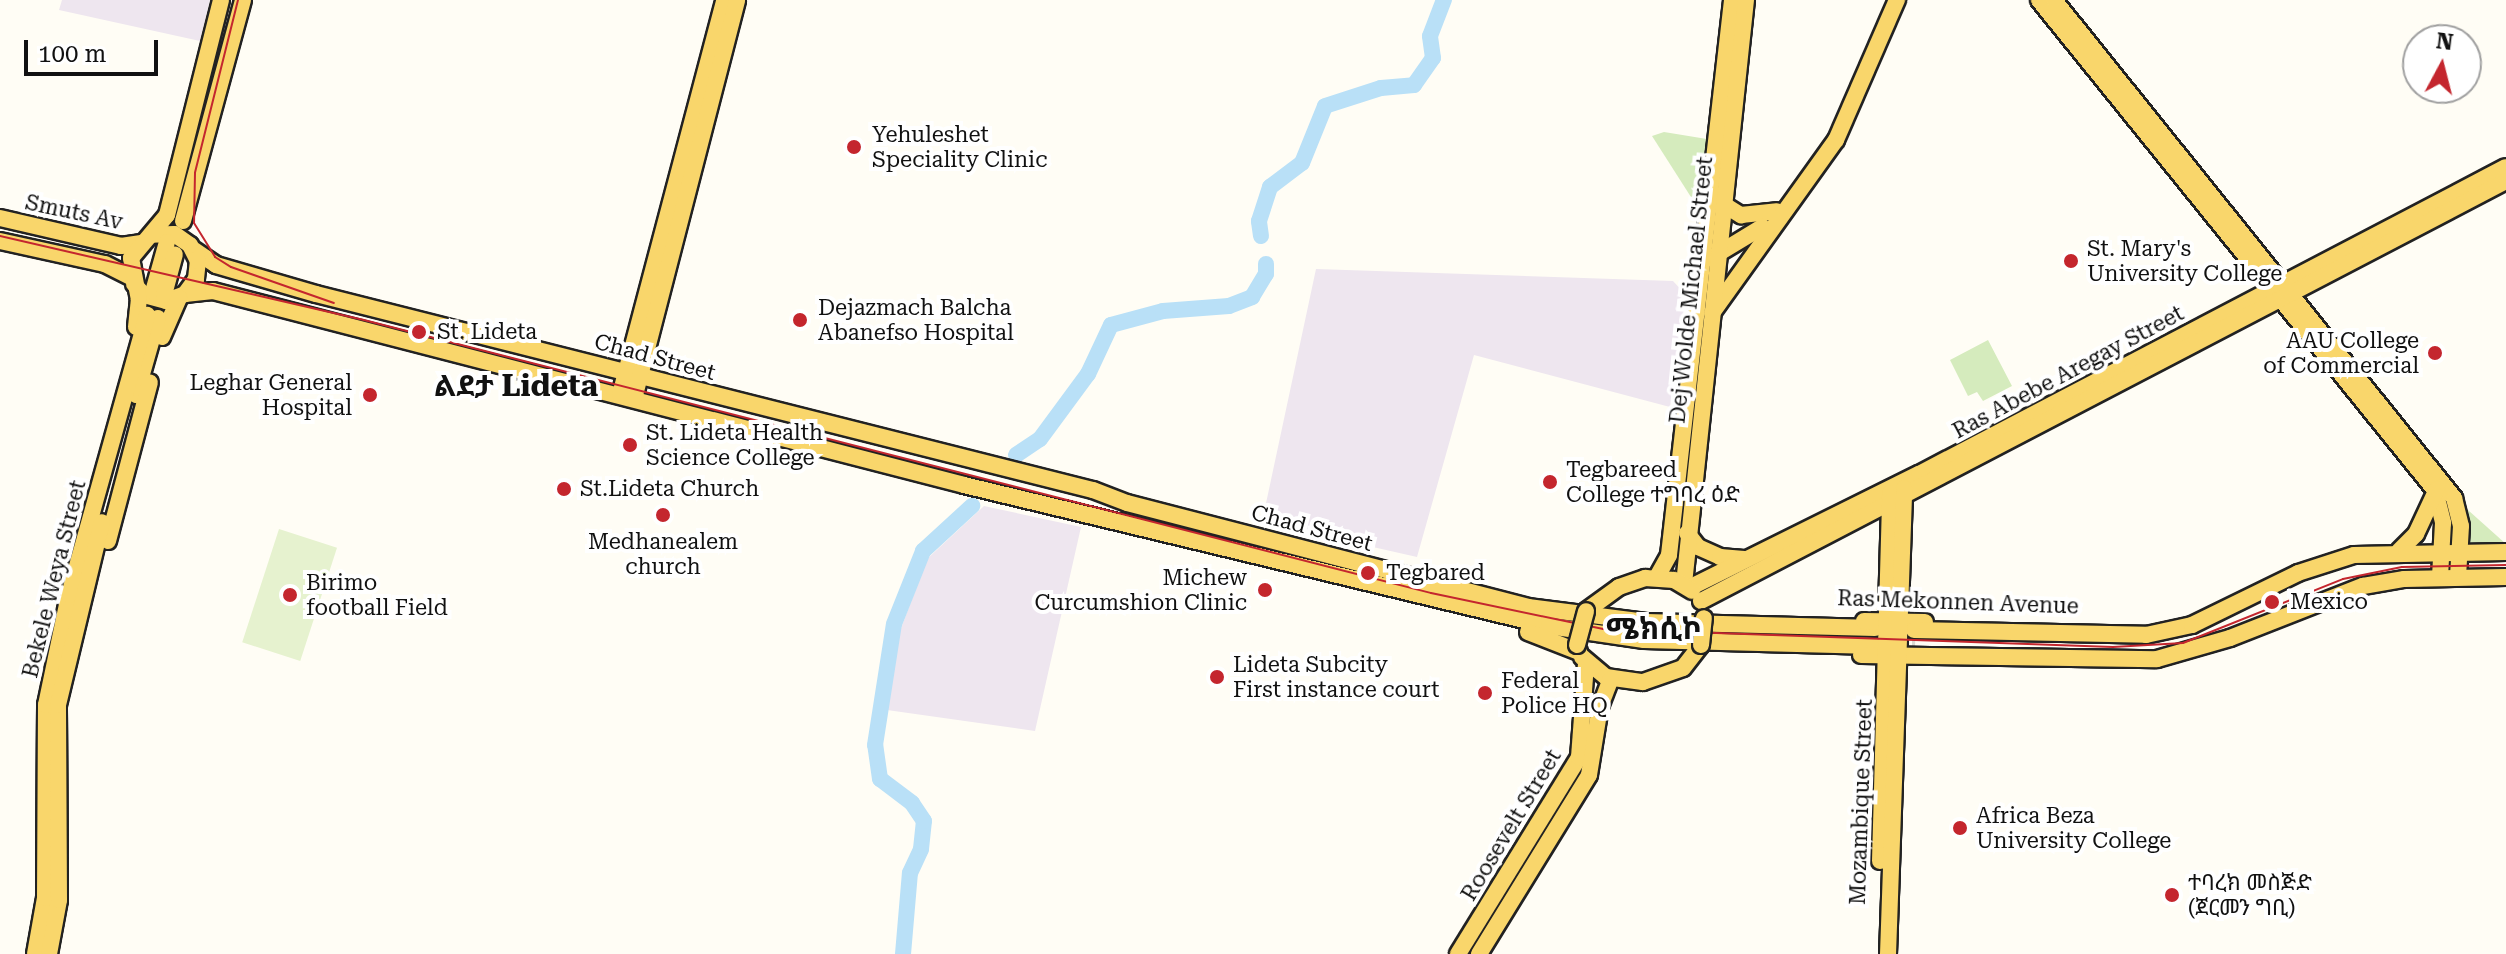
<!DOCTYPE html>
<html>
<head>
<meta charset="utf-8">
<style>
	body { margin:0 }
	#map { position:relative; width:2506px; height:954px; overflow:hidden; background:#fffdf5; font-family:"Roboto Serif","Noto Sans Ethiopic",serif }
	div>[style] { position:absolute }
	.industrial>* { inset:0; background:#eee6ef }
	.green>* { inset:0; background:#d5ebbd }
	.pitch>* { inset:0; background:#e6f2cf; transform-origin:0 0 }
	.river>* { height:16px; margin:-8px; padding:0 8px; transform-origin:8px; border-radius:8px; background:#b9e0f7 }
	.major-tunnel>* { height:16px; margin-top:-8px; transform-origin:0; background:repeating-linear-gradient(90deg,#dbdad3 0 16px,transparent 0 24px) }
	.roads { filter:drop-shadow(2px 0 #222) drop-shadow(-2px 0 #222) drop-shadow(0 2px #222) drop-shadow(0 -2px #222) }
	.major>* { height:16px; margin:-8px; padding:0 8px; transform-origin:8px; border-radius:8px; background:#f9d66b }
	.tram>* { height:2px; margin:-1px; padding:0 1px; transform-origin:1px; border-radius:1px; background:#c4262e }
	.bridges { filter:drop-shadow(2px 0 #222) drop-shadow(-2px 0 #222) drop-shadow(0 2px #222) drop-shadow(0 -2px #222) }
	.major-bridge>* { height:16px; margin:-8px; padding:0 8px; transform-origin:8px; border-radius:8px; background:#f9d66b }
	.dots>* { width:22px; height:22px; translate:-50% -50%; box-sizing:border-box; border:4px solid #fff; border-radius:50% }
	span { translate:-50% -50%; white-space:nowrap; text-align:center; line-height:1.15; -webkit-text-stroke:8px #fff; paint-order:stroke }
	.poi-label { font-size:22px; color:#111 }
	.left { translate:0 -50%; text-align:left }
	.right { translate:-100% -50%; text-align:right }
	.street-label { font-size:22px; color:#111 }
	.district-label { font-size:30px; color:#111; font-weight:700 }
	.north { position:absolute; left:2402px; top:24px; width:80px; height:80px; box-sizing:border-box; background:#fff; border:2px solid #a0a0a0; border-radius:50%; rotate:7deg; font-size:22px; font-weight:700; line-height:32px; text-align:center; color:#111 }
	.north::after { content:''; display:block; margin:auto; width:28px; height:36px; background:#c4262e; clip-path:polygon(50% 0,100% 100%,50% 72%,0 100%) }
	.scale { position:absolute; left:24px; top:40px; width:134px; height:36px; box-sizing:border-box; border:4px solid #111; border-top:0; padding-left:10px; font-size:24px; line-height:28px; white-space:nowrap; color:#111; -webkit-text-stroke:6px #fff; paint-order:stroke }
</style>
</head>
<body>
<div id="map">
	<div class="industrial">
		<i style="clip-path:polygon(62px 0,210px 0,200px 41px,59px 10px)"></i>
		<i style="clip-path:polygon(1316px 269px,1673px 281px,1686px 295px,1670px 407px,1474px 355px,1417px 557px,1262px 522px)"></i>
		<i style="clip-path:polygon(984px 506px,1081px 527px,1035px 731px,887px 710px,900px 631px,927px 559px)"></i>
	</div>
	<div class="green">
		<i style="clip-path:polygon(1664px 132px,1713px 140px,1705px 219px,1652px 136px)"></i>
		<i style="clip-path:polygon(1988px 340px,2012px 386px,1983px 401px,1977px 392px,1968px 396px,1950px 360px)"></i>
		<i style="clip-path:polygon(2459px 502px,2506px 544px,2463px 547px)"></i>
	</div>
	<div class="pitch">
		<i style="left:279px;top:529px;width:61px;height:119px;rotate:18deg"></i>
	</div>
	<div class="river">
		<i style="left:1261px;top:236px;width:15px;rotate:-98deg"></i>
		<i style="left:1259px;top:221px;width:36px;rotate:-72deg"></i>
		<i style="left:1270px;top:187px;width:40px;rotate:-37deg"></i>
		<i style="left:1302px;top:163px;width:61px;rotate:-68deg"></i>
		<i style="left:1325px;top:106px;width:59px;rotate:-17.8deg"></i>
		<i style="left:1381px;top:88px;width:33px;rotate:-5deg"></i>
		<i style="left:1414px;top:85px;width:33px;rotate:-55deg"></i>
		<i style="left:1433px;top:58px;width:22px;rotate:-98deg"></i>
		<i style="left:1430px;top:36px;width:39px;rotate:-69deg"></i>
		<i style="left:1016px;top:455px;width:29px;rotate:-34deg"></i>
		<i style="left:1040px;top:439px;width:81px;rotate:-53.6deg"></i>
		<i style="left:1088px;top:374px;width:54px;rotate:-64.9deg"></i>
		<i style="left:1111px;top:325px;width:54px;rotate:-15.1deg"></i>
		<i style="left:1163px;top:311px;width:66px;rotate:-4.3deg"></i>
		<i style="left:1229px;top:306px;width:25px;rotate:-21deg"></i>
		<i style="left:1252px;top:297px;width:27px;rotate:-59deg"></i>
		<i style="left:1266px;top:274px;width:10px;rotate:-90deg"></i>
		<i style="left:903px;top:954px;width:81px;rotate:-85.1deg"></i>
		<i style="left:910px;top:873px;width:26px;rotate:-65deg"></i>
		<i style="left:921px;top:849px;width:28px;rotate:-84deg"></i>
		<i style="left:924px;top:821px;width:22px;rotate:-124deg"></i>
		<i style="left:912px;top:803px;width:40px;rotate:-143deg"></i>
		<i style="left:880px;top:779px;width:34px;rotate:-98deg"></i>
		<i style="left:875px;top:745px;width:122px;rotate:-81.1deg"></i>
		<i style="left:894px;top:624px;width:79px;rotate:-68.3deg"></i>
		<i style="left:923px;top:551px;width:67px;rotate:-42.6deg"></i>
	</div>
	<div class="major-tunnel">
		<i style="left:1888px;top:646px;width:27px;rotate:2deg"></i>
	</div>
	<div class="roads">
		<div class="major">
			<i style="left:2039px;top:0;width:630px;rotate:51.06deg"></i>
			<i style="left:2435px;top:490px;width:34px;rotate:76deg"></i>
			<i style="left:2443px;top:523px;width:54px;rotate:93.2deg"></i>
			<i style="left:2054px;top:0;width:639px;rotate:51.23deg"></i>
			<i style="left:2454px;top:498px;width:29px;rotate:76deg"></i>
			<i style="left:2461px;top:526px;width:51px;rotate:93.4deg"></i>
			<i style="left:1715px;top:199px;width:31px;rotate:32deg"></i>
			<i style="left:1741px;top:215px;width:36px;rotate:-6deg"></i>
			<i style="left:0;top:218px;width:124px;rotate:13deg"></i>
			<i style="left:121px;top:246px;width:19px;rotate:-9deg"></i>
			<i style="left:183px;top:221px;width:229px;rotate:-74.8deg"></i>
			<i style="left:0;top:241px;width:107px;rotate:12.4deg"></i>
			<i style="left:105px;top:264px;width:29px;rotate:27deg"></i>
			<i style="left:194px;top:250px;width:27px;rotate:34deg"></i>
			<i style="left:216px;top:265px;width:104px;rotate:16.2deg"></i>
			<i style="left:316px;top:294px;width:801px;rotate:14.16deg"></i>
			<i style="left:1093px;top:490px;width:36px;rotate:21deg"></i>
			<i style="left:1127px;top:503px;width:414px;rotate:14.5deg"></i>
			<i style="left:1528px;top:607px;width:119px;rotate:7.2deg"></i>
			<i style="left:1646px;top:622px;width:229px;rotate:1.5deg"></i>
			<i style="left:1711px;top:258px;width:60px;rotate:-31.3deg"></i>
			<i style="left:134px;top:284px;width:15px;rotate:48deg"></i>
			<i style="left:144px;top:295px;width:23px;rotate:15deg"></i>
			<i style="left:166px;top:301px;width:20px;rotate:-20deg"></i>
			<i style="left:185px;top:294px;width:19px;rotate:-54deg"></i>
			<i style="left:196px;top:279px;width:18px;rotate:-84deg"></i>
			<i style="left:198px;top:261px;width:18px;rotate:-117deg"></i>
			<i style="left:190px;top:245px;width:19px;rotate:-145deg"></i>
			<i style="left:174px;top:234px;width:23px;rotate:178deg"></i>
			<i style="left:153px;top:292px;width:52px;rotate:-74.4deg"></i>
			<i style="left:185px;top:294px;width:28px;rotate:-6deg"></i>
			<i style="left:213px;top:291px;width:776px;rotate:14.48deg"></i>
			<i style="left:964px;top:485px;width:602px;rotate:13.55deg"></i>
			<i style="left:1549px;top:626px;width:96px;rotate:8.4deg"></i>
			<i style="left:1644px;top:640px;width:230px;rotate:1.5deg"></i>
			<i style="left:164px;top:295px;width:42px;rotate:-75deg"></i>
			<i style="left:1712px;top:313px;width:213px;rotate:-54.4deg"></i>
			<i style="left:1836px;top:140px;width:153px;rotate:-66.5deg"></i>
			<i style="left:136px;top:327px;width:27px;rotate:-84deg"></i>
			<i style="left:139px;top:300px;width:43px;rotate:-100.8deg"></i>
			<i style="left:131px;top:258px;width:56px;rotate:-50.1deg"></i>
			<i style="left:167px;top:215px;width:222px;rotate:-75.9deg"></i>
			<i style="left:162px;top:337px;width:43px;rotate:-66.4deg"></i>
			<i style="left:136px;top:395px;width:80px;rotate:-74.1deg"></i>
			<i style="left:620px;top:395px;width:408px;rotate:-75.2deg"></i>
			<i style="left:634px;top:399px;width:412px;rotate:-75.5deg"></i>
			<i style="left:1687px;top:533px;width:18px;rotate:52deg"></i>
			<i style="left:1698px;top:547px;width:24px;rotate:24deg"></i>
			<i style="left:1720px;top:557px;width:24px;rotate:5deg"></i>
			<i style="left:108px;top:541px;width:164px;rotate:-75.2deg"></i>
			<i style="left:2399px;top:551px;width:24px;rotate:-45deg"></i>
			<i style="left:2416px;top:534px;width:50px;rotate:-65deg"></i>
			<i style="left:1657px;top:577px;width:25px;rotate:-61deg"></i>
			<i style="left:1669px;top:555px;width:559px;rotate:-83.52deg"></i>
			<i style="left:1684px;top:584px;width:587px;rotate:-83.94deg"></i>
			<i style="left:1689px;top:588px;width:257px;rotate:-26.4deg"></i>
			<i style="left:1919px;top:474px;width:662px;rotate:-27.61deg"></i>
			<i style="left:1701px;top:601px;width:908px;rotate:-27.55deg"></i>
			<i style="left:1586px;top:611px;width:41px;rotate:-36deg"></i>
			<i style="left:1619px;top:587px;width:28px;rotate:-19deg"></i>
			<i style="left:1645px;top:578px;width:29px;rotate:4deg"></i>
			<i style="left:1674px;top:580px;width:21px;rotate:31deg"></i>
			<i style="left:1864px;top:621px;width:61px;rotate:0.9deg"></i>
			<i style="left:1914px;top:630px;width:232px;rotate:1.2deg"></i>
			<i style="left:2146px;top:635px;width:47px;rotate:-12.3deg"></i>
			<i style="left:2192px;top:625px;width:118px;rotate:-26.1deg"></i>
			<i style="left:2298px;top:573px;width:59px;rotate:-17.8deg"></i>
			<i style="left:2354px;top:555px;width:152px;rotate:-1.1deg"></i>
			<i style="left:1528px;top:632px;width:55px;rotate:21.4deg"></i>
			<i style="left:1861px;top:655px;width:296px;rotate:0.8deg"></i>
			<i style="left:2157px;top:659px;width:76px;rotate:-16deg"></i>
			<i style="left:2230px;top:638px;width:143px;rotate:-21.4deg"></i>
			<i style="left:2363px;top:586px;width:42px;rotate:-9.7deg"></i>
			<i style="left:2404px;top:579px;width:102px;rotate:-1.1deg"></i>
			<i style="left:1582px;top:657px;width:31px;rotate:40deg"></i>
			<i style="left:1606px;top:677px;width:37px;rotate:8deg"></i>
			<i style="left:1643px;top:682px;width:42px;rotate:-19.3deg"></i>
			<i style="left:1683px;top:668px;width:29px;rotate:-52deg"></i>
			<i style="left:1880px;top:861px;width:368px;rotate:-88.4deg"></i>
			<i style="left:35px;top:954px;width:57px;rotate:-79.9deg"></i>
			<i style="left:45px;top:898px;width:193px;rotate:-89.7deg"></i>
			<i style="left:46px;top:705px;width:112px;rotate:-78.2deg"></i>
			<i style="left:69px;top:595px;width:291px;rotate:-74.4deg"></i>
			<i style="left:49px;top:954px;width:55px;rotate:-79.5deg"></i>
			<i style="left:59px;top:900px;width:195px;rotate:-90.3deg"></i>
			<i style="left:58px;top:705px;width:188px;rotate:-76.5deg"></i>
			<i style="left:1458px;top:954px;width:231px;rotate:-58.4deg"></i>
			<i style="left:1579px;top:757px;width:93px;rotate:-85.7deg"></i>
			<i style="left:1479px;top:954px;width:210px;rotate:-58.4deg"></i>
			<i style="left:1589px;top:775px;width:69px;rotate:-80.8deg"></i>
			<i style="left:1600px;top:707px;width:30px;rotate:-69deg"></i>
			<i style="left:1888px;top:954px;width:466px;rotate:-88deg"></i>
		</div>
	</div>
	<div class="tram">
		<i style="left:238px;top:0;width:178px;rotate:104deg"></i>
		<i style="left:195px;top:173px;width:50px;rotate:91.1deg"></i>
		<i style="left:194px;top:223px;width:40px;rotate:58deg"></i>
		<i style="left:215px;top:257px;width:19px;rotate:32deg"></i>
		<i style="left:231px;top:267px;width:109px;rotate:19.3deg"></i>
		<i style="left:0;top:236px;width:369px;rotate:13deg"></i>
		<i style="left:360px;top:319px;width:1105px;rotate:14.35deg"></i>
		<i style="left:1431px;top:593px;width:176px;rotate:11.8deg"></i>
		<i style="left:1603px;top:629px;width:510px;rotate:2.02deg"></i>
		<i style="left:2113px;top:647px;width:70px;rotate:-3.3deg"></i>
		<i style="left:2183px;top:643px;width:172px;rotate:-21.8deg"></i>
		<i style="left:2343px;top:579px;width:60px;rotate:-11.5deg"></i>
		<i style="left:2402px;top:567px;width:104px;rotate:-1.1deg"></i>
	</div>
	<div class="bridges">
		<div class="major-bridge">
			<i style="left:1577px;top:645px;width:35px;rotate:-75deg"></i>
			<i style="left:1701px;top:645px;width:27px;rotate:-84deg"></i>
		</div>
	</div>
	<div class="dots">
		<i style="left:854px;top:147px;background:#c4262e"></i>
		<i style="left:2071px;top:261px;background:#c4262e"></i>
		<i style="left:800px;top:320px;background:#c4262e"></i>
		<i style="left:419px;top:332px;background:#c4262e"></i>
		<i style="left:2435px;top:353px;background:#c4262e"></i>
		<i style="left:370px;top:395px;background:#c4262e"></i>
		<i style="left:630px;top:445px;background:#c4262e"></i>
		<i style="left:1550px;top:482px;background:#c4262e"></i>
		<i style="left:564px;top:489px;background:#c4262e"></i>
		<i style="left:663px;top:515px;background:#c4262e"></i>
		<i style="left:1368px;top:573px;background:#c4262e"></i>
		<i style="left:1265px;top:590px;background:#c4262e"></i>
		<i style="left:290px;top:595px;background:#c4262e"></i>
		<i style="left:2272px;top:602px;background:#c4262e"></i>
		<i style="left:1217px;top:677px;background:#c4262e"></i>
		<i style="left:1485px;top:693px;background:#c4262e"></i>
		<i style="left:1960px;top:828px;background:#c4262e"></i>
		<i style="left:2172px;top:895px;background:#c4262e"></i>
	</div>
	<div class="poi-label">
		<span class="left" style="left:872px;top:147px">Yehuleshet<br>Speciality Clinic</span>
		<span class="left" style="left:2087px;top:261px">St. Mary's<br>University College</span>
		<span class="left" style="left:818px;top:320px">Dejazmach Balcha<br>Abanefso Hospital</span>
		<span class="left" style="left:437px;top:332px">St. Lideta</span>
		<span class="right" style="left:2419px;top:353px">AAU College<br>of Commercial</span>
		<span class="right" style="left:352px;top:395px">Leghar General<br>Hospital</span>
		<span class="left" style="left:646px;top:445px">St. Lideta Health<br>Science College</span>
		<span class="left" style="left:1566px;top:482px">Tegbareed<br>College ተግባረ ዕድ</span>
		<span class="left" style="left:580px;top:489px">St.Lideta Church</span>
		<span style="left:663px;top:554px">Medhanealem<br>church</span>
		<span class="left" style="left:1386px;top:573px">Tegbared</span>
		<span class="right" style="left:1247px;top:590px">Michew<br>Curcumshion Clinic</span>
		<span class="left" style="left:306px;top:595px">Birimo<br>football Field</span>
		<span class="left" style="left:2290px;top:602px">Mexico</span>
		<span class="left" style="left:1233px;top:677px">Lideta Subcity<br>First instance court</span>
		<span class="left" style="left:1501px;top:693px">Federal<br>Police HQ</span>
		<span class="left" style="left:1976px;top:828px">Africa Beza<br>University College</span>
		<span class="left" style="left:2188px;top:895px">ተባረክ መስጅድ<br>(ጀርመን ግቢ)</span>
	</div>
	<div class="street-label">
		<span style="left:74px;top:212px;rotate:12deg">Smuts Av</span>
		<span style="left:1691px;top:290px;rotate:-84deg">Dej Wolde Michael Street</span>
		<span style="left:655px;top:357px;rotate:15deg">Chad Street</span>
		<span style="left:2068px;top:372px;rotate:-28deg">Ras Abebe Aregay Street</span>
		<span style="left:1312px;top:528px;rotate:15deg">Chad Street</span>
		<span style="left:54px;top:579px;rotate:-76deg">Bekele Weya Street</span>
		<span style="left:1958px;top:602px;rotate:2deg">Ras Mekonnen Avenue</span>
		<span style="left:1861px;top:802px;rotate:-88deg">Mozambique Street</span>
		<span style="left:1511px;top:825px;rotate:-59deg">Roosevelt Street</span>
	</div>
	<div class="district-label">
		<span style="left:516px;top:386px">ልደታ Lideta</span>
		<span style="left:1654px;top:629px">ሜክሲኮ</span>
	</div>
	<div class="north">N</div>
	<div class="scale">100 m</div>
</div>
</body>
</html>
